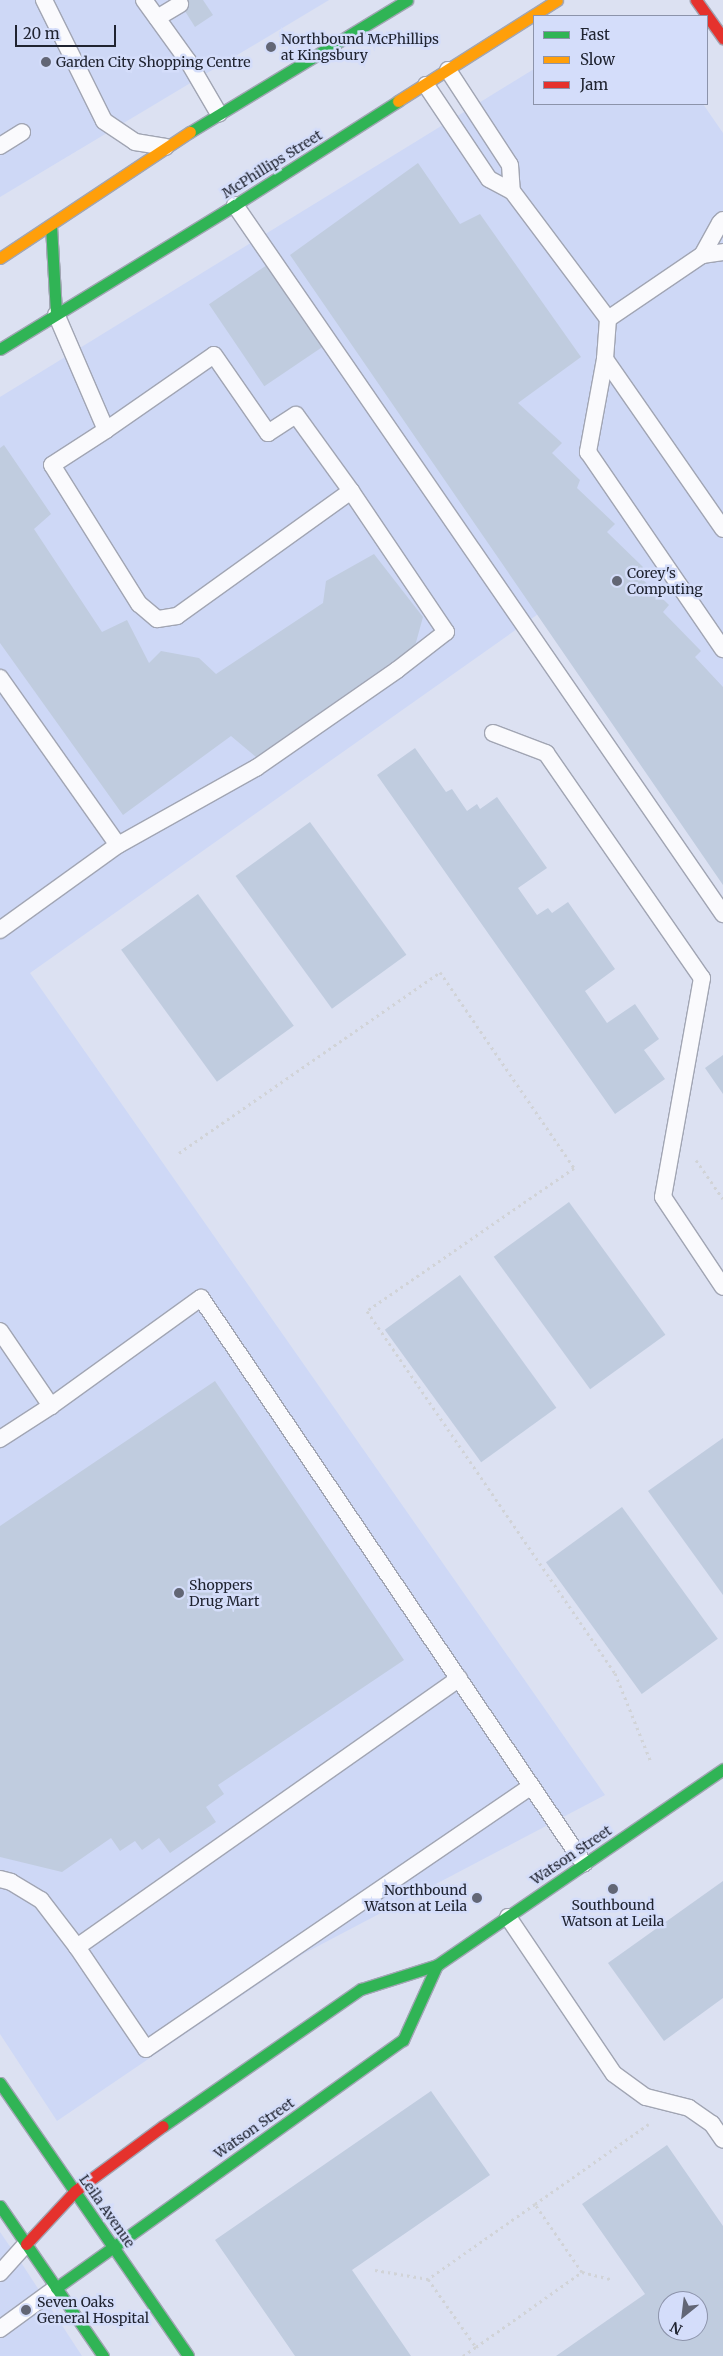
<!DOCTYPE html>
<html>
<head>
<meta charset="utf-8">
<style>
	body { margin:0 }
	#map { position:relative; width:723px; height:2356px; overflow:hidden; background:#dce1f2; font-family:Merriweather,serif }
	div>[style] { position:absolute }
	.built>* { inset:0; background:#ced8f6 }
	.building>* { inset:0; background:#c0ccdf; transform-origin:0 0 }
	.path>* { height:3px; margin-top:-1.5px; transform-origin:0; background:repeating-linear-gradient(90deg,#d1d3d7 0 2.5px,transparent 0 6.5px) }
	.roads { filter:drop-shadow(1px 0 #a1a5b3) drop-shadow(-1px 0 #a1a5b3) drop-shadow(0 1px #a1a5b3) drop-shadow(0 -1px #a1a5b3) }
	.lane>* { height:16px; margin:-8px; padding:0 8px; transform-origin:8px; border-radius:8px; background:#fafafd }
	.fast>* { height:11px; margin:-5.5px; padding:0 5.5px; transform-origin:5.5px; border-radius:5.5px; background:#30b455 }
	.slow>* { height:11px; margin:-5.5px; padding:0 5.5px; transform-origin:5.5px; border-radius:5.5px; background:#ff9f0a }
	.jam>* { height:11px; margin:-5.5px; padding:0 5.5px; transform-origin:5.5px; border-radius:5.5px; background:#e5322d }
	.dots>* { width:14px; height:14px; translate:-50% -50%; box-sizing:border-box; border:2px solid #d4ddfa; border-radius:50% }
	span { translate:-50% -50%; white-space:nowrap; text-align:center; line-height:1.15; -webkit-text-stroke:5px #d4ddfa; paint-order:stroke }
	.poi-label { font-size:14px; color:#202431 }
	.left { translate:0 -50%; text-align:left }
	.right { translate:-100% -50%; text-align:right }
	.street-label { font-size:14px; color:#202431 }
	.legend { position:absolute; left:533px; top:15px; width:175px; height:90px; box-sizing:border-box; background:#d4ddfa; border:1px solid #8c93aa; margin:0; padding:6px 9px; list-style:none; font-size:15px; color:#202431 }
	.legend li { display:flex; align-items:center; gap:10px; height:25px }
	.legend b { width:25px; border:1px solid #8c93aa }
	.north { position:absolute; left:658px; top:2291px; width:50px; height:50px; box-sizing:border-box; background:#d4ddfa; border:1px solid #8c93aa; border-radius:50%; rotate:209deg; font-size:14px; font-weight:700; line-height:20px; text-align:center; color:#202431 }
	.north::after { content:''; display:block; margin:auto; width:18px; height:22px; background:#626675; clip-path:polygon(50% 0,100% 100%,50% 72%,0 100%) }
	.scale { position:absolute; left:15px; top:25px; width:101px; height:22px; box-sizing:border-box; border:2px solid #202431; border-top:0; padding-left:6px; font-size:15px; line-height:18px; white-space:nowrap; color:#202431; -webkit-text-stroke:4px #d4ddfa; paint-order:stroke }
</style>
</head>
<body>
<div id="map">
	<div class="built">
		<i style="clip-path:polygon(0 0,329px 0,0 197px)"></i>
		<i style="clip-path:polygon(534px 69px,534px 104px,703px 104px,723px 133px,723px 874px,541px 612px,30px 973px,605px 1795px,303px 1954px,57px 2121px,0 2034px,0 397px)"></i>
		<i style="clip-path:polygon(0 2232px,22px 2264px,82px 2356px,0 2356px)"></i>
	</div>
	<div class="building">
		<i style="clip-path:polygon(178px 0,203px 0,213px 15px,195px 27px)"></i>
		<i style="clip-path:polygon(418px 163px,460px 224px,480px 214px,581px 357px,518px 403px,562px 443px,552px 453px,580px 480px,577px 488px,615px 524px,607px 532px,643px 567px,636px 573px,669px 605px,663px 612px,701px 651px,695px 657px,723px 687px,723px 885px,290px 255px)"></i>
		<i style="left:267px;top:265px;width:99px;height:70px;rotate:56deg"></i>
		<i style="clip-path:polygon(4px 445px,51px 514px,34px 529px,102px 632px,127px 620px,149px 663px,161px 651px,199px 658px,216px 674px,323px 603px,326px 581px,374px 554px,423px 617px,415px 646px,256px 757px,231px 736px,123px 815px,0 643px,0 448px)"></i>
		<i style="clip-path:polygon(415px 748px,446px 792px,452px 789px,467px 811px,477px 804px,480px 809px,497px 797px,547px 868px,518px 888px,537px 915px,548px 908px,552px 913px,568px 902px,615px 969px,585px 991px,607px 1023px,635px 1004px,659px 1039px,644px 1050px,665px 1079px,615px 1114px,377px 775px)"></i>
		<i style="left:310px;top:822px;width:164px;height:92px;rotate:54deg"></i>
		<i style="left:198px;top:894px;width:163px;height:95px;rotate:54deg"></i>
		<i style="clip-path:polygon(723px 1055px,723px 1094px,705px 1068px)"></i>
		<i style="left:569px;top:1202px;width:164px;height:93px;rotate:54deg"></i>
		<i style="left:460px;top:1275px;width:164px;height:93px;rotate:54deg"></i>
		<i style="clip-path:polygon(215px 1381px,404px 1660px,218px 1785px,224px 1794px,206px 1807px,216px 1822px,170px 1853px,159px 1838px,142px 1850px,135px 1841px,120px 1851px,111px 1838px,62px 1872px,0 1857px,0 1526px)"></i>
		<i style="clip-path:polygon(723px 1438px,723px 1595px,648px 1491px)"></i>
		<i style="left:622px;top:1507px;width:163px;height:94px;rotate:54deg"></i>
		<i style="clip-path:polygon(723px 1881px,723px 1998px,664px 2041px,608px 1963px)"></i>
		<i style="clip-path:polygon(431px 2091px,490px 2175px,352px 2270px,411px 2356px,295px 2356px,215px 2240px)"></i>
		<i style="clip-path:polygon(evenodd,667px 2145px,723px 2226px,723px 2356px,556px 2356px,645px 2294px,582px 2204px,667px 2145px,668px 2301px,698px 2301px,698px 2331px,668px 2331px,668px 2301px)"></i>
	</div>
	<div class="path">
		<i style="left:179px;top:1153px;width:318px;rotate:-34.7deg"></i>
		<i style="left:440px;top:972px;width:237px;rotate:55.6deg"></i>
		<i style="left:574px;top:1168px;width:252px;rotate:145.4deg"></i>
		<i style="left:367px;top:1311px;width:439px;rotate:55.6deg"></i>
		<i style="left:615px;top:1673px;width:96px;rotate:68deg"></i>
		<i style="left:696px;top:1160px;width:47px;rotate:55.3deg"></i>
		<i style="left:535px;top:2204px;width:139px;rotate:-35.1deg"></i>
		<i style="left:375px;top:2270px;width:54px;rotate:9.6deg"></i>
		<i style="left:582px;top:2272px;width:30px;rotate:14deg"></i>
		<i style="left:463px;top:2356px;width:16px;rotate:-35deg"></i>
		<i style="left:476px;top:2347px;width:130px;rotate:-35.3deg"></i>
		<i style="left:582px;top:2272px;width:83px;rotate:-124.7deg"></i>
		<i style="left:535px;top:2204px;width:131px;rotate:145deg"></i>
		<i style="left:428px;top:2279px;width:83px;rotate:54.8deg"></i>
	</div>
	<div class="roads">
		<div class="lane">
			<i style="left:44px;top:0;width:135px;rotate:63.6deg"></i>
			<i style="left:104px;top:121px;width:37px;rotate:34deg"></i>
			<i style="left:135px;top:142px;width:31px;rotate:9deg"></i>
			<i style="left:144px;top:0;width:75px;rotate:54.2deg"></i>
			<i style="left:188px;top:61px;width:61px;rotate:59.7deg"></i>
			<i style="left:157px;top:18px;width:27px;rotate:-31deg"></i>
			<i style="left:448px;top:70px;width:113px;rotate:56.9deg"></i>
			<i style="left:510px;top:165px;width:26px;rotate:86deg"></i>
			<i style="left:426px;top:85px;width:113px;rotate:56.2deg"></i>
			<i style="left:489px;top:179px;width:26px;rotate:28deg"></i>
			<i style="left:512px;top:191px;width:160px;rotate:53.1deg"></i>
			<i style="left:608px;top:319px;width:40px;rotate:94.3deg"></i>
			<i style="left:605px;top:359px;width:95px;rotate:100.4deg"></i>
			<i style="left:588px;top:452px;width:239px;rotate:55.6deg"></i>
			<i style="left:0;top:146px;width:26px;rotate:-32deg"></i>
			<i style="left:235px;top:205px;width:861px;rotate:55.46deg"></i>
			<i style="left:723px;top:220px;width:4px;rotate:135deg"></i>
			<i style="left:720px;top:223px;width:37px;rotate:119deg"></i>
			<i style="left:702px;top:255px;width:21px;rotate:-8deg"></i>
			<i style="left:608px;top:319px;width:114px;rotate:-34.2deg"></i>
			<i style="left:605px;top:359px;width:207px;rotate:55.2deg"></i>
			<i style="left:106px;top:430px;width:131px;rotate:-34.8deg"></i>
			<i style="left:214px;top:355px;width:95px;rotate:55.3deg"></i>
			<i style="left:268px;top:433px;width:33px;rotate:-33deg"></i>
			<i style="left:296px;top:415px;width:94px;rotate:54.1deg"></i>
			<i style="left:0;top:678px;width:204px;rotate:54.8deg"></i>
			<i style="left:118px;top:845px;width:158px;rotate:-29.2deg"></i>
			<i style="left:256px;top:768px;width:172px;rotate:-34.8deg"></i>
			<i style="left:397px;top:670px;width:62px;rotate:-37.8deg"></i>
			<i style="left:446px;top:632px;width:170px;rotate:-124deg"></i>
			<i style="left:351px;top:491px;width:214px;rotate:144.3deg"></i>
			<i style="left:177px;top:616px;width:20px;rotate:171deg"></i>
			<i style="left:157px;top:619px;width:23px;rotate:-140deg"></i>
			<i style="left:139px;top:604px;width:164px;rotate:-122deg"></i>
			<i style="left:52px;top:465px;width:64px;rotate:-32.9deg"></i>
			<i style="left:106px;top:430px;width:126px;rotate:-113.3deg"></i>
			<i style="left:493px;top:733px;width:57px;rotate:20.7deg"></i>
			<i style="left:546px;top:753px;width:274px;rotate:55.3deg"></i>
			<i style="left:702px;top:978px;width:222px;rotate:100.1deg"></i>
			<i style="left:663px;top:1197px;width:108px;rotate:56.3deg"></i>
			<i style="left:0;top:930px;width:145px;rotate:-35.8deg"></i>
			<i style="left:0;top:1331px;width:91px;rotate:55.8deg"></i>
			<i style="left:51px;top:1406px;width:61px;rotate:147.1deg"></i>
			<i style="left:51px;top:1406px;width:185px;rotate:-35.8deg"></i>
			<i style="left:201px;top:1298px;width:683px;rotate:55.91deg"></i>
			<i style="left:0;top:1879px;width:11px;rotate:15deg"></i>
			<i style="left:11px;top:1882px;width:35px;rotate:31deg"></i>
			<i style="left:41px;top:1900px;width:59px;rotate:52.5deg"></i>
			<i style="left:77px;top:1947px;width:467px;rotate:-35.1deg"></i>
			<i style="left:508px;top:1917px;width:189px;rotate:56deg"></i>
			<i style="left:614px;top:2074px;width:39px;rotate:36deg"></i>
			<i style="left:646px;top:2097px;width:44px;rotate:14.3deg"></i>
			<i style="left:689px;top:2108px;width:28px;rotate:35deg"></i>
			<i style="left:712px;top:2124px;width:19px;rotate:55deg"></i>
			<i style="left:77px;top:1947px;width:123px;rotate:55.9deg"></i>
			<i style="left:146px;top:2049px;width:466px;rotate:-34.3deg"></i>
			<i style="left:0;top:2273px;width:39px;rotate:-48deg"></i>
			<i style="left:0;top:2329px;width:69px;rotate:-36.2deg"></i>
		</div>
		<div class="fast">
			<i style="left:190px;top:132px;width:254px;rotate:-31.3deg"></i>
			<i style="left:51px;top:226px;width:88px;rotate:86.7deg"></i>
			<i style="left:0;top:349px;width:276px;rotate:-31.5deg"></i>
			<i style="left:235px;top:205px;width:193px;rotate:-32.5deg"></i>
			<i style="left:0;top:2083px;width:331px;rotate:55.4deg"></i>
			<i style="left:163px;top:2126px;width:241px;rotate:-34.7deg"></i>
			<i style="left:361px;top:1989px;width:80px;rotate:-17.5deg"></i>
			<i style="left:437px;top:1965px;width:347px;rotate:-34.4deg"></i>
			<i style="left:0;top:2206px;width:182px;rotate:55.5deg"></i>
			<i style="left:56px;top:2288px;width:427px;rotate:-35.6deg"></i>
			<i style="left:403px;top:2040px;width:82px;rotate:-65.6deg"></i>
		</div>
		<div class="slow">
			<i style="left:398px;top:101px;width:188px;rotate:-32.4deg"></i>
			<i style="left:0;top:258px;width:228px;rotate:-33.6deg"></i>
		</div>
		<div class="jam">
			<i style="left:696px;top:0;width:47px;rotate:54.6deg"></i>
			<i style="left:26px;top:2244px;width:72px;rotate:-47.2deg"></i>
			<i style="left:75px;top:2191px;width:109px;rotate:-36.5deg"></i>
		</div>
	</div>
	<div class="dots">
		<i style="left:271px;top:47px;background:#626675"></i>
		<i style="left:46px;top:62px;background:#626675"></i>
		<i style="left:617px;top:581px;background:#626675"></i>
		<i style="left:179px;top:1593px;background:#626675"></i>
		<i style="left:613px;top:1889px;background:#626675"></i>
		<i style="left:477px;top:1898px;background:#626675"></i>
		<i style="left:26px;top:2310px;background:#626675"></i>
	</div>
	<div class="poi-label">
		<span class="left" style="left:281px;top:47px">Northbound McPhillips<br>at Kingsbury</span>
		<span class="left" style="left:56px;top:62px">Garden City Shopping Centre</span>
		<span class="left" style="left:627px;top:581px">Corey's<br>Computing</span>
		<span class="left" style="left:189px;top:1593px">Shoppers<br>Drug Mart</span>
		<span class="right" style="left:467px;top:1898px">Northbound<br>Watson at Leila</span>
		<span style="left:613px;top:1913px">Southbound<br>Watson at Leila</span>
		<span class="left" style="left:37px;top:2310px">Seven Oaks<br>General Hospital</span>
	</div>
	<div class="street-label">
		<span style="left:272px;top:164px;rotate:-32deg">McPhillips Street</span>
		<span style="left:571px;top:1855px;rotate:-34deg">Watson Street</span>
		<span style="left:254px;top:2128px;rotate:-35deg">Watson Street</span>
		<span style="left:107px;top:2211px;rotate:55deg">Leila Avenue</span>
	</div>
	<ul class="legend">
	<li><b style="height:6px;background:#30b455"></b>Fast</li>
	<li><b style="height:6px;background:#ff9f0a"></b>Slow</li>
	<li><b style="height:6px;background:#e5322d"></b>Jam</li>
	</ul>
	<div class="north">N</div>
	<div class="scale">20 m</div>
</div>
</body>
</html>
